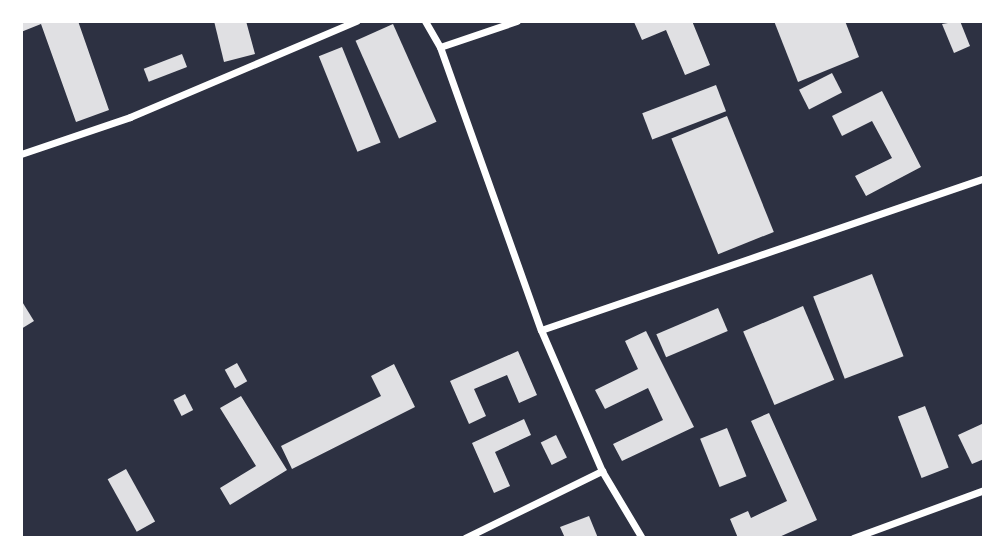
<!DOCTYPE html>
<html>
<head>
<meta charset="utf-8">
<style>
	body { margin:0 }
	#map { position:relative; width:1005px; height:559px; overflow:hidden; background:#2d3142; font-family:"Exo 2",sans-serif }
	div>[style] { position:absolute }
	.building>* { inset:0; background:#e0e0e3; transform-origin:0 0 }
	.minor>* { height:7px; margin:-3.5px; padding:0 3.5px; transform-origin:3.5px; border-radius:3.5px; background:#fff }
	span { translate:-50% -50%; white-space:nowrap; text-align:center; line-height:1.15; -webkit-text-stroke:7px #fff; paint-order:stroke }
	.frame { position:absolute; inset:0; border:23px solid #fff; pointer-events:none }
</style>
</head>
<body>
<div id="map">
	<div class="building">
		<i style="clip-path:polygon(21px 21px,78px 21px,109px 110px,76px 122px,41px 24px,21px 32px)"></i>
		<i style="clip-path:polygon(214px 21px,246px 21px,255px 54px,224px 62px)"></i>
		<i style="clip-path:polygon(692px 21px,710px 65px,685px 75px,666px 30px,642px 40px,634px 22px)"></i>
		<i style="clip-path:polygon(774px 21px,845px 21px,859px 57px,798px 82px)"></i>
		<i style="clip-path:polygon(960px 21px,970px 46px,954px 53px,942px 24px)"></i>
		<i style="left:393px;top:24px;width:107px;height:41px;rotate:66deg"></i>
		<i style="left:342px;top:47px;width:103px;height:25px;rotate:68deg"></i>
		<i style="left:182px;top:54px;width:14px;height:41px;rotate:69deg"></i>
		<i style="left:832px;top:73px;width:22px;height:37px;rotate:63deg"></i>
		<i style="left:716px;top:85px;width:28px;height:79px;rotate:69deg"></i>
		<i style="clip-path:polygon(882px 91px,921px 167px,866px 196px,855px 176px,892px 158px,872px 121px,842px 136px,832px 116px)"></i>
		<i style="left:727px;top:116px;width:125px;height:60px;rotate:68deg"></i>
		<i style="left:872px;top:274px;width:88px;height:63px;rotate:69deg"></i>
		<i style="clip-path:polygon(21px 300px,34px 321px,21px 329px)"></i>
		<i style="left:803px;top:306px;width:80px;height:65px;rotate:67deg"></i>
		<i style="left:718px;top:308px;width:25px;height:67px;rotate:67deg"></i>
		<i style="clip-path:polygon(646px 331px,694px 427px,622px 461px,613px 444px,663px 420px,648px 388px,605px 409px,595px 390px,638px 369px,625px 341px)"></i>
		<i style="clip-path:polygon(518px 351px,537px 395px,519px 403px,507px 375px,474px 389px,486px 416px,469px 424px,450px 381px)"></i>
		<i style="left:237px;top:363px;width:21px;height:14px;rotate:61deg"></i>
		<i style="clip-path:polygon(394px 364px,415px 407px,292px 469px,281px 446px,381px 396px,371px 376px)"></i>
		<i style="left:185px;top:394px;width:18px;height:13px;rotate:63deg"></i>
		<i style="clip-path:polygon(241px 396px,287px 470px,230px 505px,220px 488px,256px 466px,220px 408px)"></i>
		<i style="left:925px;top:406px;width:66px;height:29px;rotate:69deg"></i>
		<i style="clip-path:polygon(769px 413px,817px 520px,777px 538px,738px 538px,730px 519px,748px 511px,751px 518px,787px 501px,751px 421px)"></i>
		<i style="clip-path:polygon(524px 419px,531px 435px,495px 452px,510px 486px,494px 493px,472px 443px)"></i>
		<i style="clip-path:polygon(984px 423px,984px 459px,972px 464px,958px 435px)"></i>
		<i style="left:727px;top:428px;width:52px;height:29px;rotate:68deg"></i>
		<i style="left:556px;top:435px;width:25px;height:17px;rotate:64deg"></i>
		<i style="left:126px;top:469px;width:60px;height:21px;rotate:61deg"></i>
		<i style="clip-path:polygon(589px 516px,598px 538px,565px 538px,560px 527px)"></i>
	</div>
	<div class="minor">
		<i style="left:425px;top:21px;width:30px;rotate:60deg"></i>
		<i style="left:440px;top:47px;width:300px;rotate:70.4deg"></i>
		<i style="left:541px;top:330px;width:154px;rotate:66.6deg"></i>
		<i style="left:602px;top:471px;width:78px;rotate:59.2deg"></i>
		<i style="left:440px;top:47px;width:81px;rotate:-18.7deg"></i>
		<i style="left:21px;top:154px;width:115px;rotate:-18.7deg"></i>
		<i style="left:130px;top:117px;width:246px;rotate:-23deg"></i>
		<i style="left:541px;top:330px;width:468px;rotate:-18.9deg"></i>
		<i style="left:465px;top:538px;width:153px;rotate:-26.1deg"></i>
		<i style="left:853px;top:538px;width:140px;rotate:-20.1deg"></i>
	</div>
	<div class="frame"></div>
</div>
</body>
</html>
